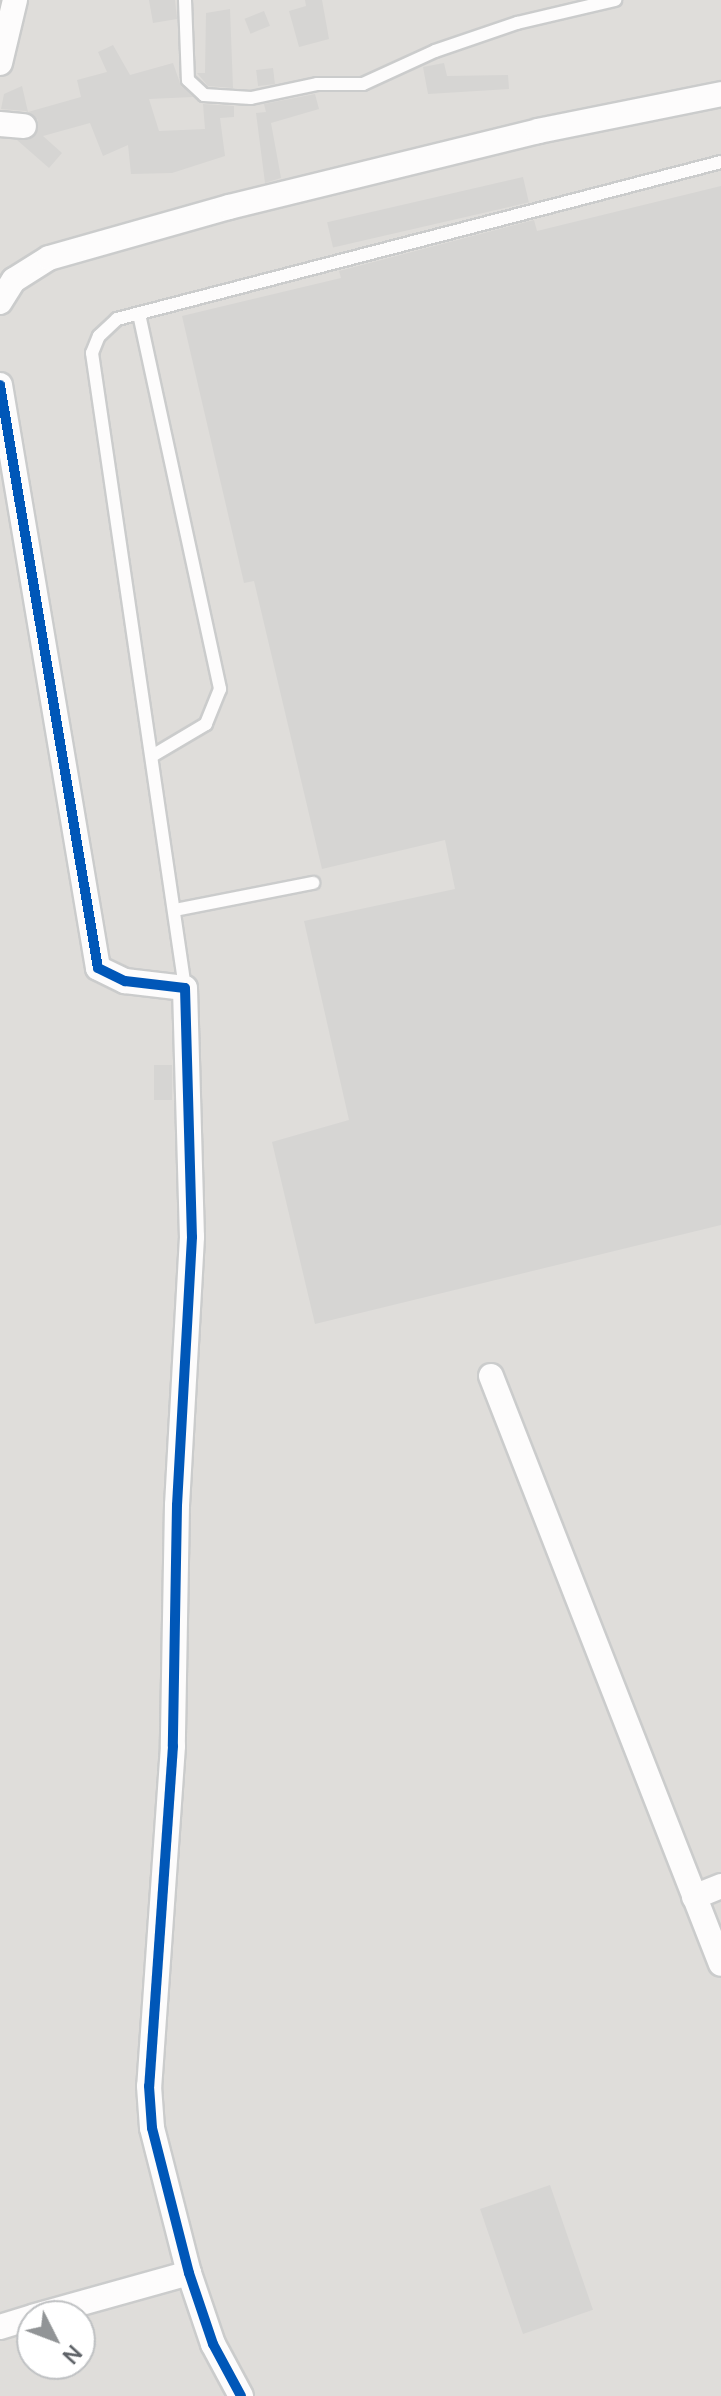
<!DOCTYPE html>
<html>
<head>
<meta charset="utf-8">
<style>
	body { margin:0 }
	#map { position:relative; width:721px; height:2396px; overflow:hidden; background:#efeeea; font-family:Manrope,sans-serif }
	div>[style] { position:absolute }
	.industrial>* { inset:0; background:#dfddda }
	.building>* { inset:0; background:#d6d5d3; transform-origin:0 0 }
	.roads { filter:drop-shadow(2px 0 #cbcccc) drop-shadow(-2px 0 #cbcccc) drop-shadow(0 2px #cbcccc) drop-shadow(0 -2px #cbcccc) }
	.service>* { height:12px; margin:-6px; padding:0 6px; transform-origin:6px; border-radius:6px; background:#fdfcfc }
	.minor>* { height:24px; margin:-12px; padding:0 12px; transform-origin:12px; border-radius:12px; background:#fdfcfc }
	.cycleway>* { height:10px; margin:-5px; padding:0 5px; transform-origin:5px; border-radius:5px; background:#0057b8 }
	span { translate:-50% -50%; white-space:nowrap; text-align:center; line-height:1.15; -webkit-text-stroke:6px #fff; paint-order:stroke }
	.north { position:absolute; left:16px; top:2300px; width:80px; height:80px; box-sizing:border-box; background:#fff; border:2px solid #bfc1c3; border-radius:50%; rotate:132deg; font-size:22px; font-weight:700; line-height:32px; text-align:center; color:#5f6368 }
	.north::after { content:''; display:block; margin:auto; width:28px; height:36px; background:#919496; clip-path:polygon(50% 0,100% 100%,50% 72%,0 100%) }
</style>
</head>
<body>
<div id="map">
	<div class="industrial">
		<i style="clip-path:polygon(evenodd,0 0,721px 0,721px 2396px,0 2396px,0 0,32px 2316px,80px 2316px,80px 2364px,32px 2364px,32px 2316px)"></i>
	</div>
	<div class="building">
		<i style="clip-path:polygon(149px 0,175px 0,177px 19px,153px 23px)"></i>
		<i style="clip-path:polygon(305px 0,322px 0,329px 39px,299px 47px,289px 11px,306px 6px)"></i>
		<i style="clip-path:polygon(230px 9px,233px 88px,208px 86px,197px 73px,205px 73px,206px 13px)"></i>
		<i style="left:264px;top:11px;width:16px;height:21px;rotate:68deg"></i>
		<i style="clip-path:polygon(113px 45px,130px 75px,173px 63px,181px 86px,193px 97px,149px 99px,159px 131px,205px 129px,203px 104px,234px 106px,234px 117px,220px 118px,225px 156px,172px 173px,131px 174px,128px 145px,103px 156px,90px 123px,43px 136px,62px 153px,49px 168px,17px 140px,36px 135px,38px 120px,26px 111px,1px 109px,4px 94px,22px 86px,28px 112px,81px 97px,77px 80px,107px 72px,98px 52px)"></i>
		<i style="clip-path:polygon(444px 63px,447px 76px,508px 75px,509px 89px,428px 94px,423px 67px)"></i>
		<i style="left:273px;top:68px;width:16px;height:17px;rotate:83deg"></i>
		<i style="clip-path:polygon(315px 94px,319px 109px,271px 123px,281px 178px,265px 183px,256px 113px,266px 112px,264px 104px)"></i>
		<i style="left:523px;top:177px;width:26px;height:201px;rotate:77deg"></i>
		<i style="clip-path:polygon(721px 186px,721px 1225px,315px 1324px,272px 1142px,349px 1120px,304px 921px,455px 889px,445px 840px,322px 869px,254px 581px,244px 583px,182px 316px,341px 278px,339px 271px,534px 220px,537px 231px)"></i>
		<i style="left:154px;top:1065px;width:18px;height:35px"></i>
		<i style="left:550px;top:2185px;width:132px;height:74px;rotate:71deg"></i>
	</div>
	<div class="roads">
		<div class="service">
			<i style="left:185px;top:0;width:80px;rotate:87.9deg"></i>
			<i style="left:188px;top:80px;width:22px;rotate:43deg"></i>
			<i style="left:204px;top:95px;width:47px;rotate:3.7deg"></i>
			<i style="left:251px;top:98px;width:67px;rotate:-12deg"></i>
			<i style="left:317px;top:84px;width:46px"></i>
			<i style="left:363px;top:84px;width:79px;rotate:-24.6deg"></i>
			<i style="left:435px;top:51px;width:87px;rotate:-18.9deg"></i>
			<i style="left:517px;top:23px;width:101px;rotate:-13.2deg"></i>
			<i style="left:139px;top:314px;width:384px;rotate:77.8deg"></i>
			<i style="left:220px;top:689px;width:38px;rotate:112deg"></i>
			<i style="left:206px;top:724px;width:63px;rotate:149.3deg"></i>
			<i style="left:175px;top:910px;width:141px;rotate:-11.1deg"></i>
			<i style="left:185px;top:988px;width:642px;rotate:-98.33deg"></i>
			<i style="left:92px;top:353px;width:18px;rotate:-68deg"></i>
			<i style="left:99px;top:336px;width:25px;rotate:-43deg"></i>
			<i style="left:117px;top:319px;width:624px;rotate:-14.57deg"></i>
		</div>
		<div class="minor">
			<i style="left:0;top:63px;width:65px;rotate:-76.6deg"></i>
			<i style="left:0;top:124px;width:24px;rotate:5deg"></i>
			<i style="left:0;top:302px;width:26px;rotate:-58deg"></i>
			<i style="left:14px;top:280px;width:41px;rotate:-32.2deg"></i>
			<i style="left:49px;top:258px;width:187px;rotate:-15.8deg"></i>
			<i style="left:229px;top:207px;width:318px;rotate:-13.8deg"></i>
			<i style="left:538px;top:131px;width:187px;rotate:-11.4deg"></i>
			<i style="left:0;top:385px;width:591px;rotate:80.46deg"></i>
			<i style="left:98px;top:968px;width:30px;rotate:26deg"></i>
			<i style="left:125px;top:981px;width:60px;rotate:6.7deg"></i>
			<i style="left:185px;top:988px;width:249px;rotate:88.4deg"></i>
			<i style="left:192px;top:1237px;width:268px;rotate:93.2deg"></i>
			<i style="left:177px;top:1505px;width:241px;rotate:91deg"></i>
			<i style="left:173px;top:1746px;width:341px;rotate:94deg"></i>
			<i style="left:149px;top:2086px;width:42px;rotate:85.9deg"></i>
			<i style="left:152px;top:2128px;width:150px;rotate:75.7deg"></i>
			<i style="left:189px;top:2273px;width:75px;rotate:71.3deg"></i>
			<i style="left:213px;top:2344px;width:59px;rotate:61.7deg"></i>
			<i style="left:491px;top:1376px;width:631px;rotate:68.64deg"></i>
			<i style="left:694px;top:1897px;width:29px;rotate:-22deg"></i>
			<i style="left:35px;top:2316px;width:160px;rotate:-15.6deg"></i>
			<i style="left:0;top:2327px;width:34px;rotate:-17deg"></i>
		</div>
	</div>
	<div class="cycleway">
		<i style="left:0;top:385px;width:591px;rotate:80.46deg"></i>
		<i style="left:98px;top:968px;width:30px;rotate:26deg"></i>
		<i style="left:125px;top:981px;width:60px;rotate:6.7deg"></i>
		<i style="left:185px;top:988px;width:249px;rotate:88.4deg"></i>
		<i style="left:192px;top:1237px;width:268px;rotate:93.2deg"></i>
		<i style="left:177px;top:1505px;width:241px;rotate:91deg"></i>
		<i style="left:173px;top:1746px;width:341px;rotate:94deg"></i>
		<i style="left:149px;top:2086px;width:42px;rotate:85.9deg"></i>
		<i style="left:152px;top:2128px;width:150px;rotate:75.7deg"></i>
		<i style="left:189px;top:2273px;width:75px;rotate:71.3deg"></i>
		<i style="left:213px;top:2344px;width:59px;rotate:61.7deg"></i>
	</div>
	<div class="north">N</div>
</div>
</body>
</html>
